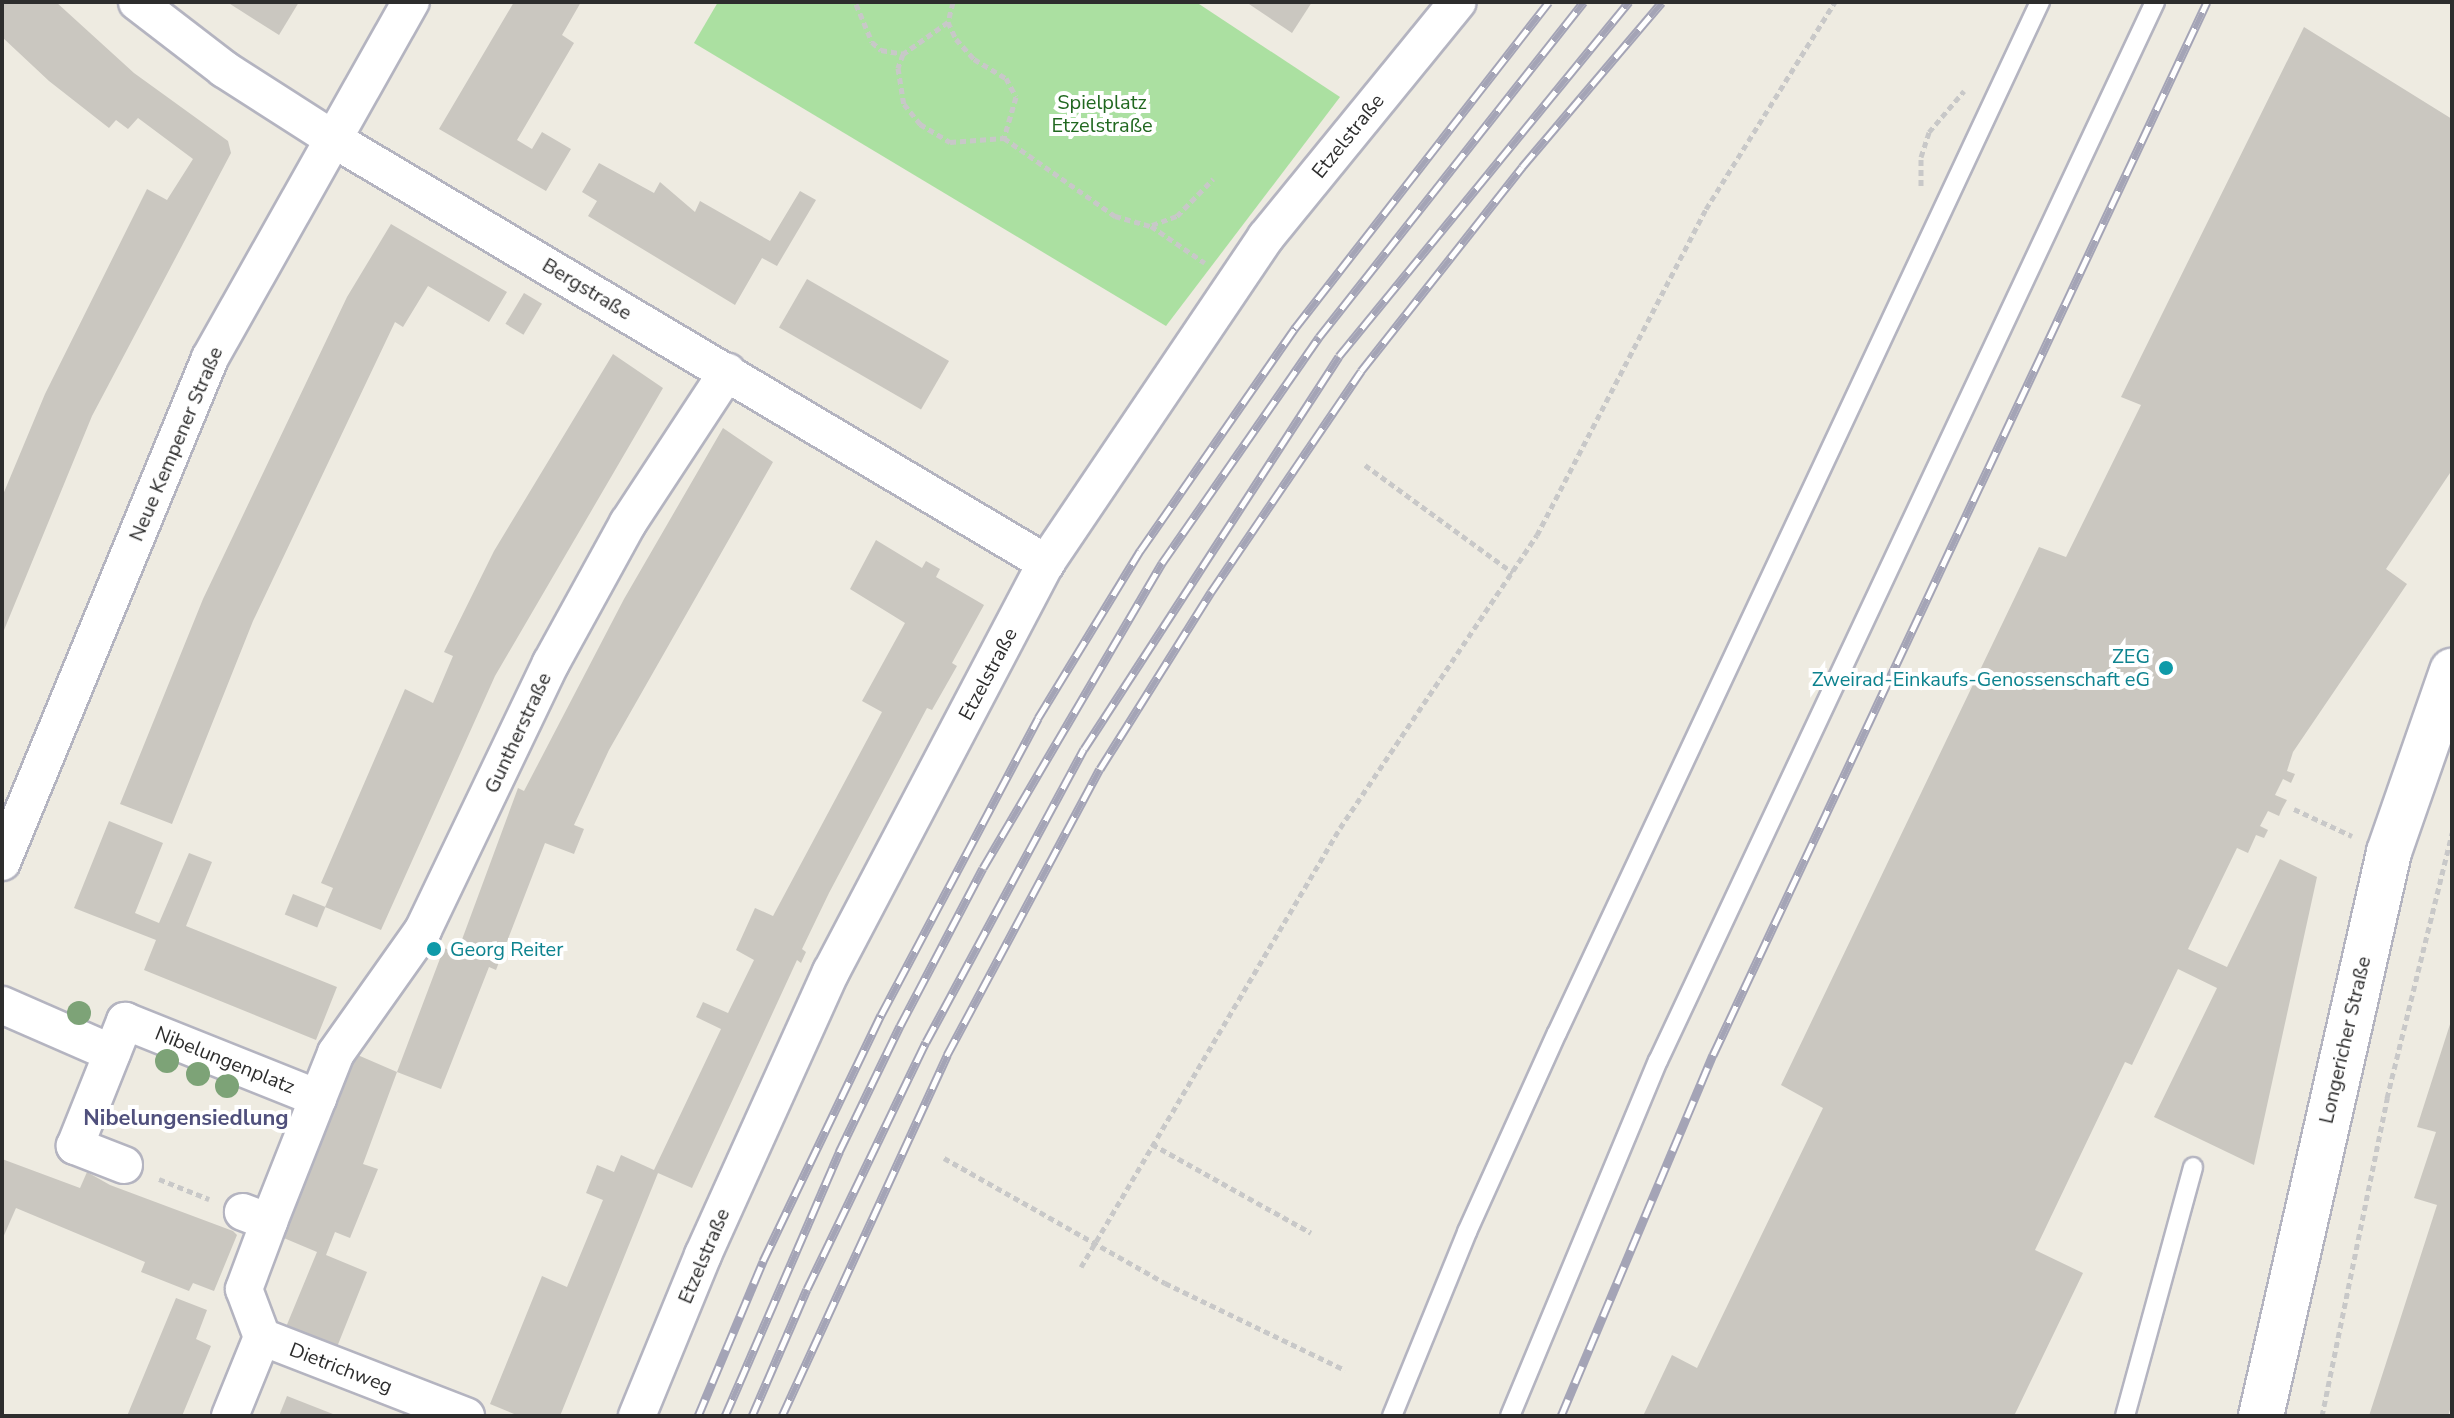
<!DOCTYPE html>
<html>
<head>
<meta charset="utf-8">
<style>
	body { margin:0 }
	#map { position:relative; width:2454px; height:1418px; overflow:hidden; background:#eeebe1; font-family:"Nunito Sans",sans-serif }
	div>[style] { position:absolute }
	.green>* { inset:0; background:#abe0a1 }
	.building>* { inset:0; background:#cac7c0; transform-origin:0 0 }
	.path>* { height:5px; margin-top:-2.5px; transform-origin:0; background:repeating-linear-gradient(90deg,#c8c8c8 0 6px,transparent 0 10px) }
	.roads { filter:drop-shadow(2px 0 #b4b4c0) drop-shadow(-2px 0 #b4b4c0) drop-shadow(0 2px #b4b4c0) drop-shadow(0 -2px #b4b4c0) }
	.lane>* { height:18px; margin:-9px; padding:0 9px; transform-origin:9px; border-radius:9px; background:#fff }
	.street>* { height:36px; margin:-18px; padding:0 18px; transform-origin:18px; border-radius:18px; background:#fff }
	.secondary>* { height:44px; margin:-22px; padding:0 22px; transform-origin:22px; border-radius:22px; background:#fff }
	.rail>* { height:9px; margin-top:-4.5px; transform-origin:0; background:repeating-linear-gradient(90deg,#fff 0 18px,#a4a4b6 0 36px); box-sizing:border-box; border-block:2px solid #a4a4b6 }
	.trees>* { width:24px; height:24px; margin:-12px; border-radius:50%; background:#7da377 }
	.dots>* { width:22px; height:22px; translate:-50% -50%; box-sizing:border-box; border:4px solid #fff; border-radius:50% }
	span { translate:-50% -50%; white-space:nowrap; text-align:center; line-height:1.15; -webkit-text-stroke:8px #fff; paint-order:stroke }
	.park-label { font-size:20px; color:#216820 }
	.street-label { font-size:20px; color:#2d2d2d }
	.culture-label { font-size:20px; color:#0d838f }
	.right { translate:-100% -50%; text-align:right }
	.left { translate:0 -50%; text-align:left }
	.neighbourhood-label { font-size:22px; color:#50507c; font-weight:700 }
	.frame { position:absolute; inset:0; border:4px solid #2d2d2d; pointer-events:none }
</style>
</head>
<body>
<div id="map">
	<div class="green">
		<i style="clip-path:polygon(718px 2px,1196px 2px,1340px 97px,1166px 326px,694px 43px)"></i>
	</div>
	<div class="building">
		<i style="clip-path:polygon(2px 2px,56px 2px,134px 73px,228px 141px,231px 153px,92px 416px,2px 635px,2px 497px,45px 394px,147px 189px,167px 200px,193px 159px,138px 118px,128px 129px,116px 120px,109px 128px,49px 81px,2px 37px)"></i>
		<i style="clip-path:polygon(227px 2px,299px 2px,279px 35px)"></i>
		<i style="clip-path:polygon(514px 2px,581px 2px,562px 35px,574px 43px,517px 140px,532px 149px,542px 132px,571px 149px,546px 191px,439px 129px)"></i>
		<i style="clip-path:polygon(1246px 2px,1312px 2px,1292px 33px)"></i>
		<i style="clip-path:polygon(2304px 27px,2452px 119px,2452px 470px,2386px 569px,2407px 584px,2293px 752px,2287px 771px,2295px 774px,2291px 783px,2283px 779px,2275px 795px,2287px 800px,2282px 809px,2279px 816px,2268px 811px,2260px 826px,2268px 830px,2264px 838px,2256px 835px,2248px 853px,2237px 848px,2188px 949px,2227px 967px,2280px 859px,2317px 877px,2254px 1165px,2154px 1117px,2217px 988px,2178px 969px,2132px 1065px,2125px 1062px,2035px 1250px,2083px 1273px,2014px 1416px,1643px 1416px,1672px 1355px,1697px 1368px,1823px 1108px,1781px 1085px,2039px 547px,2066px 557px,2141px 405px,2121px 397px)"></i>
		<i style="clip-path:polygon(599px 163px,654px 193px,660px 182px,695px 212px,700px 201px,770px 241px,800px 191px,816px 200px,777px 266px,762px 258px,735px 305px,588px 216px,597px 201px,582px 192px)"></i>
		<i style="clip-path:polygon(391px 224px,507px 292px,489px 322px,428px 286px,403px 327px,395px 322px,253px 621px,172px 824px,120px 804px,203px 599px,347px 297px)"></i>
		<i style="left:807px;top:279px;width:164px;height:56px;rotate:30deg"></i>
		<i style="left:524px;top:293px;width:21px;height:36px;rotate:31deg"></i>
		<i style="clip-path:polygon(613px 354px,663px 388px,495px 676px,381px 930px,325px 907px,333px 888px,321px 883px,405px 689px,433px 703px,453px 656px,444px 652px,494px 551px)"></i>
		<i style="clip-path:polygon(723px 428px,773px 462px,609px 750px,574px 825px,584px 829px,574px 854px,545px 843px,496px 970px,489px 967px,441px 1089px,397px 1072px,444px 948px,457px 953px,518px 788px,524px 791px,624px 599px)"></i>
		<i style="clip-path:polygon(876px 540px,922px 568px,926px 561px,940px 569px,936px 577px,984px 605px,952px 663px,957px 666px,932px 710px,927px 708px,829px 893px,802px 949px,806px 952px,801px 963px,797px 960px,692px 1188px,658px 1173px,560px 1416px,519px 1416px,490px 1404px,542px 1276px,567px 1287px,603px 1200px,586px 1193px,597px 1165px,614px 1172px,621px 1155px,654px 1170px,721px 1029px,696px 1017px,703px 1002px,728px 1013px,754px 960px,736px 950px,755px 908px,773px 916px,882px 712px,862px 701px,905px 623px,850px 589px)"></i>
		<i style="clip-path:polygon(109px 821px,163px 843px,135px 913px,159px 923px,189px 853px,212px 862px,186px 926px,337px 987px,316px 1040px,144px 970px,156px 940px,74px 908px)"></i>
		<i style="left:293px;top:894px;width:35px;height:22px;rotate:22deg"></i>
		<i style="clip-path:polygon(2452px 1018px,2452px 1404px,2448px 1416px,2369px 1416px,2437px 1205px,2414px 1198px,2436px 1132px,2417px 1127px)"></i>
		<i style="clip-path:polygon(353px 1053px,397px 1072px,363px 1164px,378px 1169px,350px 1238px,335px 1232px,326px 1255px,367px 1272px,337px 1347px,286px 1327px,317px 1252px,279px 1236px)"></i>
		<i style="clip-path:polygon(2px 1159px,80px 1188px,87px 1172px,110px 1185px,233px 1231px,237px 1235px,214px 1291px,193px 1283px,189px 1291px,141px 1272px,145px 1262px,16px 1208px,2px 1240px)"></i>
		<i style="clip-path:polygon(176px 1298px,207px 1310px,196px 1339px,211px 1346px,182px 1416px,127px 1416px)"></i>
		<i style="clip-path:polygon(287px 1396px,338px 1416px,279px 1416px)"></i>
	</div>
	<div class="path">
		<i style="left:953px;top:2px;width:21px;rotate:104deg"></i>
		<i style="left:948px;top:22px;width:19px;rotate:65deg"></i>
		<i style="left:956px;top:39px;width:27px;rotate:48deg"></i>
		<i style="left:974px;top:59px;width:37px;rotate:31deg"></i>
		<i style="left:1006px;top:78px;width:21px;rotate:62deg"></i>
		<i style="left:1016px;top:97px;width:43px;rotate:106.3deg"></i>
		<i style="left:1004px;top:138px;width:136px;rotate:35.1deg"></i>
		<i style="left:1115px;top:216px;width:37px;rotate:16deg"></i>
		<i style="left:1151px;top:226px;width:65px;rotate:34.4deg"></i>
		<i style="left:856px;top:4px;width:41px;rotate:67.2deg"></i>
		<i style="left:872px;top:42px;width:12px;rotate:42deg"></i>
		<i style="left:881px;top:50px;width:22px;rotate:10deg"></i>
		<i style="left:948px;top:22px;width:55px;rotate:144.6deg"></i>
		<i style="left:903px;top:54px;width:15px;rotate:110deg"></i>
		<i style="left:898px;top:68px;width:36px;rotate:81deg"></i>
		<i style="left:904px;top:104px;width:26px;rotate:51deg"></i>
		<i style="left:920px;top:124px;width:35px;rotate:31deg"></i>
		<i style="left:950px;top:142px;width:54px;rotate:-4.2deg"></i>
		<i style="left:1921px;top:186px;width:29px;rotate:-90deg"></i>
		<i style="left:1921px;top:157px;width:26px;rotate:-72deg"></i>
		<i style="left:1929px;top:132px;width:54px;rotate:-49.5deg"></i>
		<i style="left:1152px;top:225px;width:27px;rotate:-20deg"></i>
		<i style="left:1177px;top:216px;width:52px;rotate:-45.8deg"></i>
		<i style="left:1365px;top:465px;width:183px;rotate:36.1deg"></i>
		<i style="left:2294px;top:809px;width:64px;rotate:25deg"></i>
		<i style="left:1152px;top:1144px;width:182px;rotate:29.2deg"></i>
		<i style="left:944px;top:1158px;width:254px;rotate:29.5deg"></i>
		<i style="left:1165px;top:1283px;width:200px;rotate:25.8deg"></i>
		<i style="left:159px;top:1179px;width:54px;rotate:21.8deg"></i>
		<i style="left:1081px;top:1267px;width:510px;rotate:-59.46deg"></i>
		<i style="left:1340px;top:828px;width:353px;rotate:-56.1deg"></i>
		<i style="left:1537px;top:535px;width:367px;rotate:-62.6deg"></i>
		<i style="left:1706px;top:209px;width:244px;rotate:-58.1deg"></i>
		<i style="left:2322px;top:1416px;width:325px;rotate:-78.4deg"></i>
		<i style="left:2387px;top:1098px;width:273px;rotate:-76.2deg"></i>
	</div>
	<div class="roads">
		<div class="lane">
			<i style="left:1392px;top:1416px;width:199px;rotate:-67.8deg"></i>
			<i style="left:1467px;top:1232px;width:218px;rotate:-65.7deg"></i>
			<i style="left:1557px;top:1033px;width:1139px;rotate:-64.9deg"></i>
			<i style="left:1510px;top:1416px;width:385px;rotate:-67.4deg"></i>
			<i style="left:1658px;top:1061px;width:1170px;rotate:-64.86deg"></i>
			<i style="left:2125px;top:1416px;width:258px;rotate:-74.7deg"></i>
		</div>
		<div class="street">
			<i style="left:137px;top:2px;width:110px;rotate:37.6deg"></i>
			<i style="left:224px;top:69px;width:130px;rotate:32.7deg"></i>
			<i style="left:333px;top:139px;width:830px;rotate:30.74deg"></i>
			<i style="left:2px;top:862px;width:545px;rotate:-67.57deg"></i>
			<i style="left:210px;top:358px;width:409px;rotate:-60.6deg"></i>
			<i style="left:2px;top:1005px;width:120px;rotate:23.6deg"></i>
			<i style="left:318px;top:1098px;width:48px;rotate:-68.2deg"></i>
			<i style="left:336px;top:1053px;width:151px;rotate:-54.7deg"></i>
			<i style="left:423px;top:930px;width:296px;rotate:-64.4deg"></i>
			<i style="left:551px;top:663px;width:160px;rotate:-61.2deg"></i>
			<i style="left:628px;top:523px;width:181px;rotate:-56.7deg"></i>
			<i style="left:124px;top:1165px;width:53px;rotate:-158.8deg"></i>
			<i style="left:75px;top:1146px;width:135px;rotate:-68.2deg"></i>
			<i style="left:125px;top:1021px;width:208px;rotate:21.8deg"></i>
			<i style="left:318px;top:1098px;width:133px;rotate:111.6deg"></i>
			<i style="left:269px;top:1222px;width:28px;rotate:-159deg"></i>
			<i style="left:262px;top:1337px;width:219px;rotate:21.2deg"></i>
			<i style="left:230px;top:1416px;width:85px;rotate:-67.9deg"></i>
			<i style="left:262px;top:1337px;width:51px;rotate:-110.6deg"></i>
			<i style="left:244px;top:1289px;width:72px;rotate:-69.5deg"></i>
			<i style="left:637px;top:1416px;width:174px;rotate:-67.7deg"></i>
			<i style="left:703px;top:1255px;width:311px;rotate:-65.7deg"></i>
			<i style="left:831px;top:972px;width:462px;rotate:-62.3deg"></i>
			<i style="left:1046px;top:563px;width:393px;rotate:-56deg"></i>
			<i style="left:1266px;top:237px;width:303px;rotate:-50.8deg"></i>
		</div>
		<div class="secondary">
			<i style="left:2261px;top:1416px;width:578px;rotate:-77.21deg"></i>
			<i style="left:2389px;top:852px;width:192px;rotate:-70.8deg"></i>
		</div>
	</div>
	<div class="rail">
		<i style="left:698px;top:1416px;width:168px;rotate:-67.2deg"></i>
		<i style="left:763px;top:1261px;width:273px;rotate:-64.4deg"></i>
		<i style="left:881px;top:1015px;width:336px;rotate:-62.1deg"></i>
		<i style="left:1038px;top:718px;width:196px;rotate:-58.6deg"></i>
		<i style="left:1140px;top:551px;width:272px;rotate:-55.2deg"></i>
		<i style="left:1295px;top:328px;width:413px;rotate:-52.1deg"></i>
		<i style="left:725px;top:1416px;width:288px;rotate:-66.6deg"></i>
		<i style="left:839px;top:1152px;width:140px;rotate:-64.2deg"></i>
		<i style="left:900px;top:1026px;width:178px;rotate:-62.3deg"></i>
		<i style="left:983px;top:868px;width:354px;rotate:-59.6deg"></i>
		<i style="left:1162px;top:563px;width:275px;rotate:-55.2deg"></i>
		<i style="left:1319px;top:337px;width:427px;rotate:-51.7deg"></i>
		<i style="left:752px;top:1416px;width:138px;rotate:-66.6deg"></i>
		<i style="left:807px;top:1289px;width:274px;rotate:-64.3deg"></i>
		<i style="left:926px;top:1042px;width:333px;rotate:-61.7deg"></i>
		<i style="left:1084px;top:749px;width:468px;rotate:-57deg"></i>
		<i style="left:1339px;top:356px;width:458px;rotate:-50.7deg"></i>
		<i style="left:782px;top:1416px;width:397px;rotate:-65.4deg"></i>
		<i style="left:947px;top:1055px;width:324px;rotate:-61.9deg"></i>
		<i style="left:1100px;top:769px;width:209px;rotate:-57.9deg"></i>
		<i style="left:1211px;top:592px;width:267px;rotate:-55.8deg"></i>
		<i style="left:1361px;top:371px;width:260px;rotate:-51.7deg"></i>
		<i style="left:1522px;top:167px;width:216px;rotate:-49.7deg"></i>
		<i style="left:1561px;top:1416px;width:392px;rotate:-67.2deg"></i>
		<i style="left:1713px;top:1055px;width:1163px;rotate:-64.87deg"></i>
	</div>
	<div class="trees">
		<i style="left:79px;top:1013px"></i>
		<i style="left:167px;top:1061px"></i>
		<i style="left:198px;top:1074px"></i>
		<i style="left:227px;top:1086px"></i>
	</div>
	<div class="dots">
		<i style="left:2166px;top:668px;background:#0f9aa8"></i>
		<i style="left:434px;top:949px;background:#0f9aa8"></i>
	</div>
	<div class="park-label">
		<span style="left:1102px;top:114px">Spielplatz<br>Etzelstraße</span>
	</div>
	<div class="street-label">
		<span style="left:1348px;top:136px;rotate:-51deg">Etzelstraße</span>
		<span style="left:587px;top:289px;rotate:31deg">Bergstraße</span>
		<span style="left:176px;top:444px;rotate:-67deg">Neue Kempener Straße</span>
		<span style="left:988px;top:674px;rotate:-62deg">Etzelstraße</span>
		<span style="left:518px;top:733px;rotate:-65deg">Guntherstraße</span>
		<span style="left:2345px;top:1040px;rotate:-77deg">Longericher Straße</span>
		<span style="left:225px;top:1060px;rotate:22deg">Nibelungenplatz</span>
		<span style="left:704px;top:1256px;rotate:-67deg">Etzelstraße</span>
		<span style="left:341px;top:1368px;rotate:21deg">Dietrichweg</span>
	</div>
	<div class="culture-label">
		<span class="right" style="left:2150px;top:668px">ZEG<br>Zweirad-Einkaufs-Genossenschaft eG</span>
		<span class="left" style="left:450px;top:949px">Georg Reiter</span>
	</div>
	<div class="neighbourhood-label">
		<span style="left:186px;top:1119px">Nibelungensiedlung</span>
	</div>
	<div class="frame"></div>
</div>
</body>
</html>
